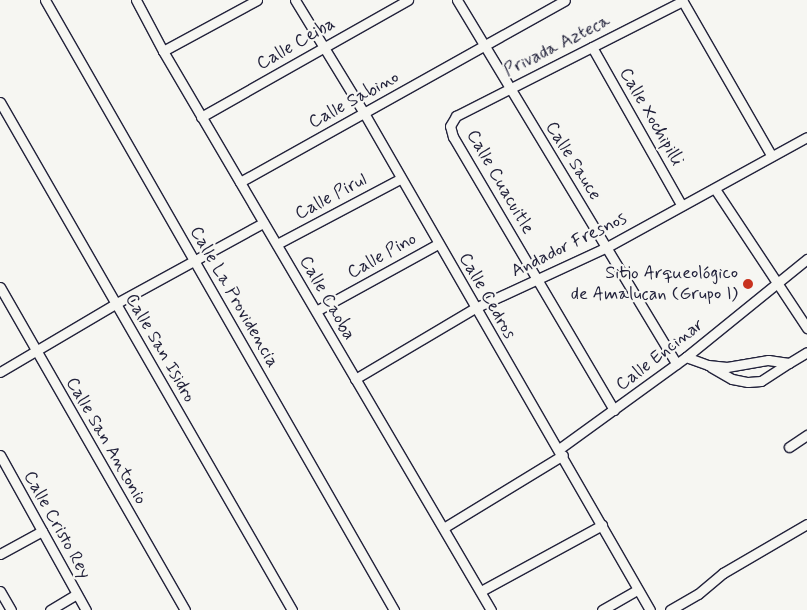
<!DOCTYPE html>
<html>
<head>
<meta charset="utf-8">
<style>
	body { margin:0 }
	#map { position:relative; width:807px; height:610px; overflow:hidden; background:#f6f6f2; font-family:Mynerve,sans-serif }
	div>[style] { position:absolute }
	.roads { filter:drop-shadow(1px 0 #22223b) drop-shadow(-1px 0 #22223b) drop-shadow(0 1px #22223b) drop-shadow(0 -1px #22223b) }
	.minor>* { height:9px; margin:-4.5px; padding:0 4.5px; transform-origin:4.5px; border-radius:4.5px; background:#f6f6f2 }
	.dots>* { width:14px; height:14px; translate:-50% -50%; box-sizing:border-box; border:2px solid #f6f6f2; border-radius:50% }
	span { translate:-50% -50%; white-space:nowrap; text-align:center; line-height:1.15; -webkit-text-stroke:4.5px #f6f6f2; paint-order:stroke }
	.street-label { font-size:18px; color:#22223b }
	.poi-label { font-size:18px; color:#22223b }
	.right { translate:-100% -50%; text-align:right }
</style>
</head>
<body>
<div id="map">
	<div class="roads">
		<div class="minor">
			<i style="left:45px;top:0;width:703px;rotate:60.22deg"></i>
			<i style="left:136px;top:0;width:58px;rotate:62.1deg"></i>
			<i style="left:163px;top:51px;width:648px;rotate:59.6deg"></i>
			<i style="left:295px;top:0;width:132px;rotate:58.6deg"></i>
			<i style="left:364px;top:113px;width:573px;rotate:60.08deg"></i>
			<i style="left:457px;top:0;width:425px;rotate:58.9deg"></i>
			<i style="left:682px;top:0;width:179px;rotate:60.1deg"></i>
			<i style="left:592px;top:47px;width:180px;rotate:60.5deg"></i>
			<i style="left:163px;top:51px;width:107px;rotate:-28.5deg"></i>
			<i style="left:0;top:102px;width:586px;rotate:60.11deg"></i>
			<i style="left:201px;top:117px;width:238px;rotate:-29.5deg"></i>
			<i style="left:240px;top:182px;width:372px;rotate:-29.2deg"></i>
			<i style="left:715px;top:189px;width:167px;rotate:56.5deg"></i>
			<i style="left:277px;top:244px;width:139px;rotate:-27.9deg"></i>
			<i style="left:0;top:287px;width:372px;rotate:60.2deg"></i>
			<i style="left:316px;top:311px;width:139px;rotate:-28.8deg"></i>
			<i style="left:686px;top:357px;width:23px;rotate:20deg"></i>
			<i style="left:708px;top:365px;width:19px;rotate:6deg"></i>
			<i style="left:727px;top:367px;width:42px;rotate:-9.7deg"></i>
			<i style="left:768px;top:360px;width:21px;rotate:8deg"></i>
			<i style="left:789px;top:363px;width:21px;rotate:-31deg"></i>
			<i style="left:711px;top:367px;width:24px;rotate:30deg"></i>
			<i style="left:732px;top:379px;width:16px;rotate:11deg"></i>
			<i style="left:748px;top:382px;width:13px;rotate:-4deg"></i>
			<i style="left:761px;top:381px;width:33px;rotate:-33deg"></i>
			<i style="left:0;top:372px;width:134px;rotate:-30.6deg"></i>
			<i style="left:115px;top:304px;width:169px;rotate:-28.7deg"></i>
			<i style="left:355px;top:379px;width:139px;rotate:-30.6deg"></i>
			<i style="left:475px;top:308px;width:145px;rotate:-24.8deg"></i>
			<i style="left:607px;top:247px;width:228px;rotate:-28.8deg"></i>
			<i style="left:614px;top:410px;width:317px;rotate:-120.5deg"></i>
			<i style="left:453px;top:137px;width:11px;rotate:-105deg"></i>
			<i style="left:450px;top:126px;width:12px;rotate:-59deg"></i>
			<i style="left:456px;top:116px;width:254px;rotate:-26.9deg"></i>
			<i style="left:789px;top:447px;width:22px;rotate:-34deg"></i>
			<i style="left:559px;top:449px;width:157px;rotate:-35.9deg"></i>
			<i style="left:686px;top:357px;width:156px;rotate:-39deg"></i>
			<i style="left:0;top:455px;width:177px;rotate:61deg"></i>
			<i style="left:445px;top:527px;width:138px;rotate:-31.4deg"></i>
			<i style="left:0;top:554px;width:48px;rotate:-28.7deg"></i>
			<i style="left:0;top:591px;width:22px;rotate:60deg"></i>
			<i style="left:481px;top:591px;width:138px;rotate:-28.6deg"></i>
			<i style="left:50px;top:610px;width:31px;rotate:-31deg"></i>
			<i style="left:602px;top:610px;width:40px;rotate:-29.7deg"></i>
			<i style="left:670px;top:610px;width:32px;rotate:-30deg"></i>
			<i style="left:698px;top:594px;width:33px;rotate:-40deg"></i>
			<i style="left:723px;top:573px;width:97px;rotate:-30.3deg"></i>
		</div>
	</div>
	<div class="dots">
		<i style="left:748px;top:284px;background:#c8321e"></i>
	</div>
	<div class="street-label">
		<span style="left:296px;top:44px;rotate:-30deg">Calle Ceiba</span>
		<span style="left:557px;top:46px;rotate:-27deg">Privada Azteca</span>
		<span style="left:354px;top:100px;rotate:-29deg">Calle Sabino</span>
		<span style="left:651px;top:117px;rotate:60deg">Calle Xochipilli</span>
		<span style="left:573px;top:161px;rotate:58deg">Calle Sauce</span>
		<span style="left:500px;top:182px;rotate:60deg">Calle Cuacuitle</span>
		<span style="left:331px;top:197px;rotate:-28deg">Calle Pirul</span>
		<span style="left:569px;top:245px;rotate:-26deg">Andador Fresnos</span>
		<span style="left:382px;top:256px;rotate:-29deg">Calle Pino</span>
		<span style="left:487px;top:296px;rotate:60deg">Calle Cedros</span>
		<span style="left:234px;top:297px;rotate:60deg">Calle La Providencia</span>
		<span style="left:327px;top:298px;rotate:60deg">Calle Caoba</span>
		<span style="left:160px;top:348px;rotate:60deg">Calle San Isidro</span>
		<span style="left:660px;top:355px;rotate:-38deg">Calle Encinar</span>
		<span style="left:106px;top:441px;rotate:60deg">Calle San Antonio</span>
		<span style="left:57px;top:525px;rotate:61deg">Calle Cristo Rey</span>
	</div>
	<div class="poi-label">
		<span class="right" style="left:738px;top:284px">Sitio Arqueológico<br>de Amalucan (Grupo I)</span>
	</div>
</div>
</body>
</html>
